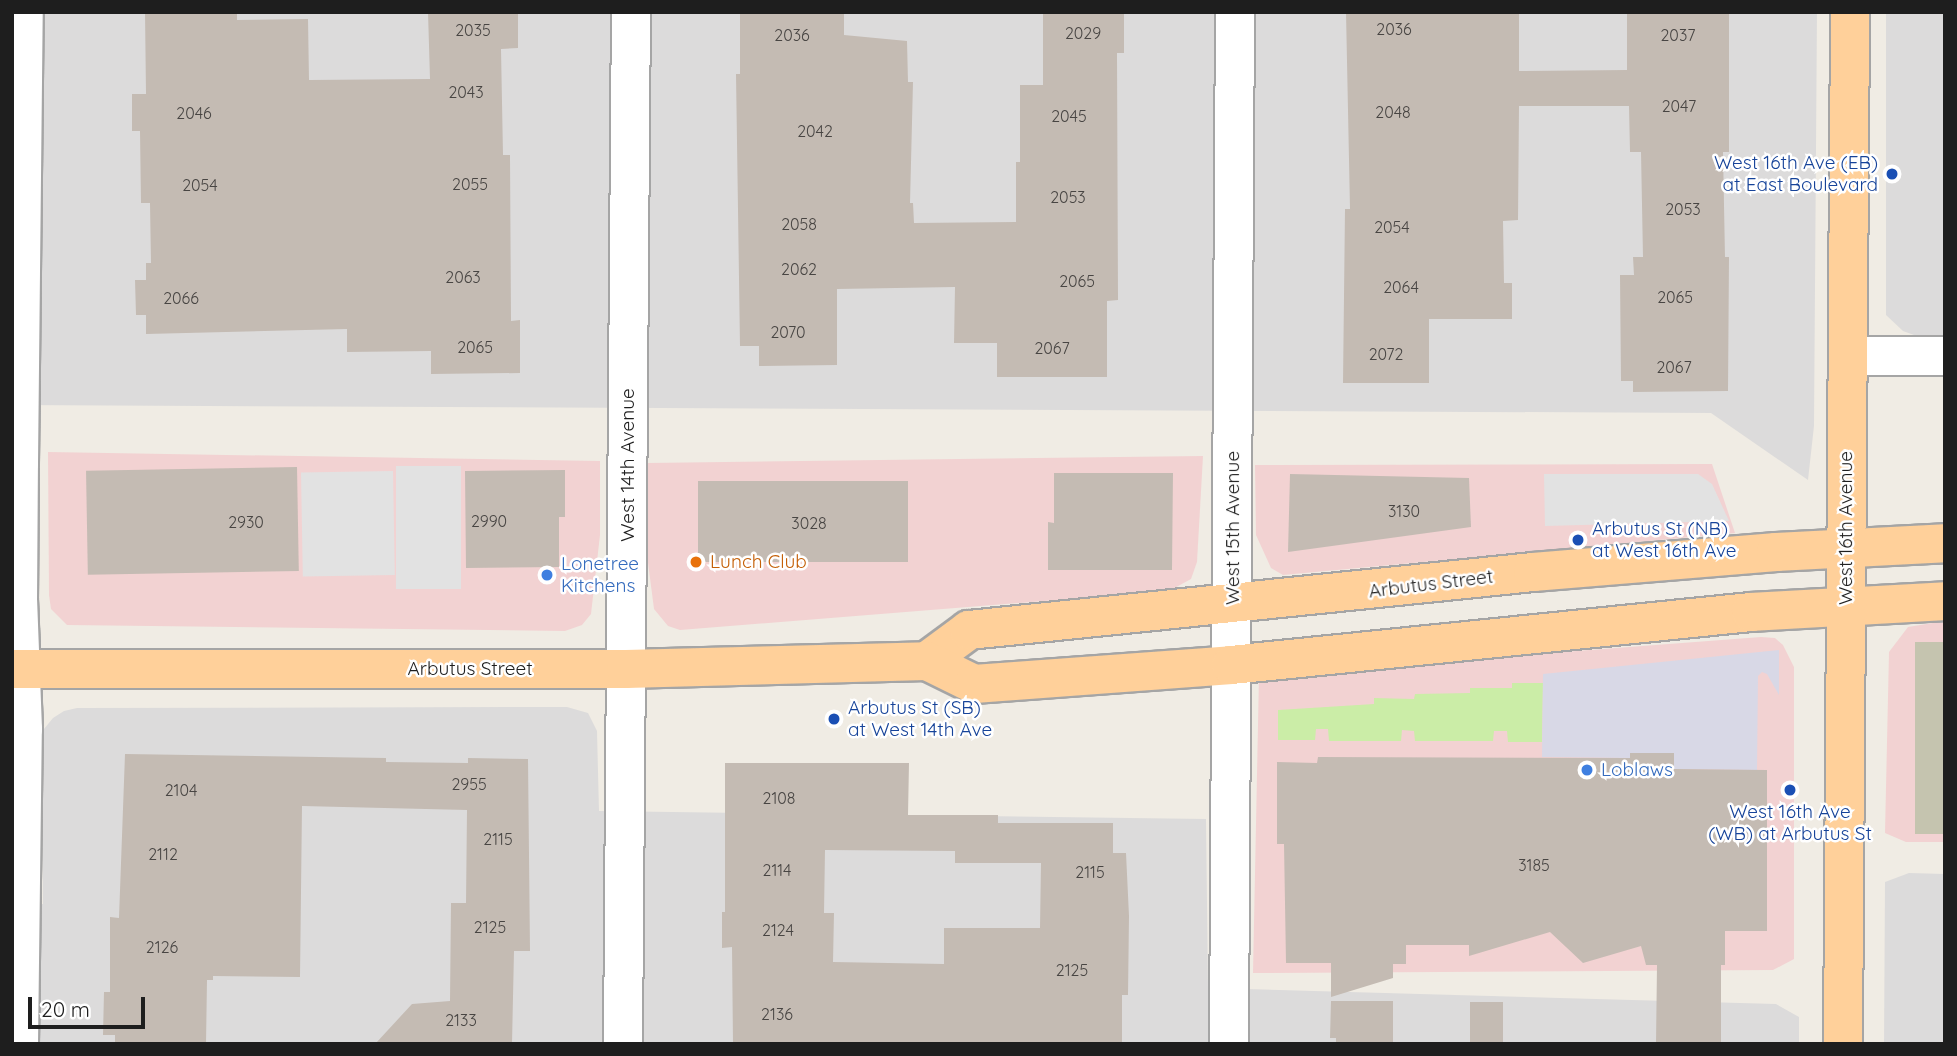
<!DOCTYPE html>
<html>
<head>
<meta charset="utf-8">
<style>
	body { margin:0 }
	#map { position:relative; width:1957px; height:1056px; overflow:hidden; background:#f0ece4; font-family:Quicksand,sans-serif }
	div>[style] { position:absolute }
	.residential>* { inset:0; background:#dcdbdb }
	.commercial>* { inset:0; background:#f2d2d2 }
	.construction>* { inset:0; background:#c5c4af; transform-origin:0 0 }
	.grass>* { inset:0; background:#cbeda7 }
	.parking>* { inset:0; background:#e2e2e2; transform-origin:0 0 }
	.plaza>* { inset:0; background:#d8d8e6 }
	.building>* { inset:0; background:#c4bbb3; transform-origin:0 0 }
	.roads { filter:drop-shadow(2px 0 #a5a5a5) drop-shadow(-2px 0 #a5a5a5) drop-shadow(0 2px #a5a5a5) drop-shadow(0 -2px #a5a5a5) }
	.minor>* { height:38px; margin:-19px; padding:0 19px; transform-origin:19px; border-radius:19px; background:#fff }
	.major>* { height:38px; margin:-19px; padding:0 19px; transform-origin:19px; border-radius:19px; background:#ffd09a }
	.dots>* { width:19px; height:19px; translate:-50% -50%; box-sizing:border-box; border:4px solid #fff; border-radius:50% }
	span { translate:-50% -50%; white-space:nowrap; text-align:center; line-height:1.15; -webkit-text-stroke:5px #fff; paint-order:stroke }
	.number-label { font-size:16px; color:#484543 }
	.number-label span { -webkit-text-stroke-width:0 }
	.transit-label { font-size:19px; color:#164399 }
	.right { translate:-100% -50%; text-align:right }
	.left { translate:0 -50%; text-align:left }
	.street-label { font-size:19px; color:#1e1e1e }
	.food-label { font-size:19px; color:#c56008 }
	.shop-label { font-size:19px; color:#366cbe }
	.frame { position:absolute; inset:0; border:14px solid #1e1e1e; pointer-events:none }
	.scale { position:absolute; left:28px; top:997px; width:117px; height:32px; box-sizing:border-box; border:4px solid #1e1e1e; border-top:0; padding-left:9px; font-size:21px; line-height:24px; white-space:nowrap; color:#1e1e1e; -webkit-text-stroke:5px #fff; paint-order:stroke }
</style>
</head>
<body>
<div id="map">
	<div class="residential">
		<i style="clip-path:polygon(12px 12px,1817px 12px,1814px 426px,1808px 480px,1711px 413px,12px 405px)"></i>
		<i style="clip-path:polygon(1886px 12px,1945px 12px,1945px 335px,1914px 335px,1903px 331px,1886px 315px)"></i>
		<i style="clip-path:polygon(567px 707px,588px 713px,597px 731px,599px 811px,1206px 819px,1208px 988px,1776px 1004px,1799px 1017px,1799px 1044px,12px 1044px,12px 905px,43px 904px,41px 744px,44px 729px,53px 718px,64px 711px,77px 708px)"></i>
		<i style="clip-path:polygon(1909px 873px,1945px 874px,1945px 1044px,1884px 1044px,1885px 882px)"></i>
	</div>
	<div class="commercial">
		<i style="clip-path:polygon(48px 452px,600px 461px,600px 535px,591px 614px,582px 625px,565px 631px,67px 625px,51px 609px,49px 595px)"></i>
		<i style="clip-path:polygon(1203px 456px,1197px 562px,1191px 579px,1169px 591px,680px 630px,668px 626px,654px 609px,647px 555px,647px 463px)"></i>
		<i style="clip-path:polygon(1712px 464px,1735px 533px,1283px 575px,1271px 568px,1256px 535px,1255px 465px)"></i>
		<i style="clip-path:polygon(1945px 621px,1945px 842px,1906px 842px,1885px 833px,1889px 652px,1908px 627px)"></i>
		<i style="clip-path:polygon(1761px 637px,1775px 638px,1783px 645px,1794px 667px,1794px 959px,1773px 970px,1253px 973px,1259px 675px)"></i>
	</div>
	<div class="construction">
		<i style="left:1945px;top:642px;width:192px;height:30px;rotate:90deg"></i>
	</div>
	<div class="grass">
		<i style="clip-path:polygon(1512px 683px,1543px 683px,1542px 742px,1508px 742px,1507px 731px,1494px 731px,1493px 741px,1415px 741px,1414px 731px,1402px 730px,1401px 741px,1329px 741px,1328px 729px,1316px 729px,1315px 740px,1278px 740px,1278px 710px,1374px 704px,1374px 698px,1414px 699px,1415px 694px,1470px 693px,1470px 688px,1512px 688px)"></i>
	</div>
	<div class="parking">
		<i style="left:396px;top:466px;width:65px;height:123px"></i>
		<i style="left:393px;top:471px;width:104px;height:92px;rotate:89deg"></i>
		<i style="clip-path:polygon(1544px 474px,1698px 474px,1712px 484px,1729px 521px,1545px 526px)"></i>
	</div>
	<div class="plaza">
		<i style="clip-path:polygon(1779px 650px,1779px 695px,1767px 674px,1762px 672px,1758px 676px,1757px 770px,1674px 769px,1674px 753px,1630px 758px,1542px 757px,1543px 674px)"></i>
	</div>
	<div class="building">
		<i style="clip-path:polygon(145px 12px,237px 12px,237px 20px,308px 19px,309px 80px,430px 79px,428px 12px,518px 12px,518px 48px,501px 49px,503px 155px,510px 155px,511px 321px,520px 320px,520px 373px,431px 374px,431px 351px,347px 352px,347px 329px,146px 334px,146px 315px,136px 315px,135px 280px,146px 280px,146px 263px,151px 263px,150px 203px,141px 203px,140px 131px,132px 131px,132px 94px,146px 94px)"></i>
		<i style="clip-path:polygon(740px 12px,844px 12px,844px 35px,907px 41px,908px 82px,913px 82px,910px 203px,913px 203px,914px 223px,1016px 222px,1016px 162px,1020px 162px,1020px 85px,1043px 85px,1043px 12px,1124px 12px,1124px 53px,1117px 53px,1118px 300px,1107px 301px,1107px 377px,997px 377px,997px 343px,954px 343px,955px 287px,837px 289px,837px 365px,759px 366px,759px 346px,740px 346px,736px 74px,740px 74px)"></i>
		<i style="clip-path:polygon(1346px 12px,1519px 12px,1519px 71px,1627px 70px,1627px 12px,1729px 12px,1729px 152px,1723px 152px,1725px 257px,1729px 257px,1728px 391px,1633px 392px,1633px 381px,1621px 381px,1620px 275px,1634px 275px,1633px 257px,1643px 257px,1641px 152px,1630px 152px,1629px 106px,1519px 106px,1518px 220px,1503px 221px,1504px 283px,1512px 283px,1512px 319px,1429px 319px,1429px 383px,1343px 383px,1345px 209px,1350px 209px)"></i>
		<i style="left:297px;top:467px;width:104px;height:211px;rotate:89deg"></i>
		<i style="clip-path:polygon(565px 470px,565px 517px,559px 517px,559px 567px,466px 568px,465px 471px)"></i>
		<i style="clip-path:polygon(1054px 473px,1173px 473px,1172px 570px,1048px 570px,1048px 522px,1054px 523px)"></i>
		<i style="clip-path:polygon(1290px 474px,1469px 478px,1471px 527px,1288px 552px)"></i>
		<i style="left:698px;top:481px;width:210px;height:81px"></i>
		<i style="clip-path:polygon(1630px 753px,1674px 753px,1674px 769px,1767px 770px,1767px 931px,1725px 931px,1725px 965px,1721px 965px,1721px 1044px,1656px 1044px,1657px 965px,1646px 965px,1641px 946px,1583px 963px,1550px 932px,1469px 956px,1469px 945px,1406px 945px,1406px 964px,1393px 964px,1393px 978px,1331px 997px,1331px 963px,1286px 963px,1284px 844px,1277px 844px,1277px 762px,1317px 763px,1318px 757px,1630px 758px)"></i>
		<i style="clip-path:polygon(125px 754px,386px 758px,386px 762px,468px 763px,468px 758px,528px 759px,530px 951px,514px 951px,512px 1044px,376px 1043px,412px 1004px,450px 1001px,451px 903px,466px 903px,467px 810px,302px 806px,300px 977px,213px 976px,213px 980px,207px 980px,206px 1044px,115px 1044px,115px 1035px,103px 1035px,104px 992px,110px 992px,110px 917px,119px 918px)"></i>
		<i style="clip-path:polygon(evenodd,725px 763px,909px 763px,908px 815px,998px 815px,998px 823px,1113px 823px,1113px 853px,1126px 853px,1129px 916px,1128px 995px,1122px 995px,1122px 1044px,733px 1044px,732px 947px,722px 948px,722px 912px,725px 912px,725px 763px,825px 850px,955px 851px,955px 863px,1041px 863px,1040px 928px,944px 928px,944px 964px,833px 962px,834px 913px,824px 913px,825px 850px)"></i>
		<i style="clip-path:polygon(1331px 1001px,1393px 1001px,1393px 1044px,1336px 1044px,1336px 1038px,1330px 1038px)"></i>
		<i style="left:1470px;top:1002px;width:33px;height:42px"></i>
	</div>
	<div class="roads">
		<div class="minor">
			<i style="left:1848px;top:356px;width:97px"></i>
			<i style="left:19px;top:1044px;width:315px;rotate:-89.3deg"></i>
			<i style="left:23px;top:729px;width:128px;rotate:-92.2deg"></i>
			<i style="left:18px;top:601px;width:138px;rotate:-89.6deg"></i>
			<i style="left:19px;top:463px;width:451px;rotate:-89.4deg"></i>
			<i style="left:623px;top:1044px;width:1032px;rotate:-89.56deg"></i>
			<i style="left:1229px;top:1044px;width:1032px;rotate:-89.67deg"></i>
		</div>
		<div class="major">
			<i style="left:927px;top:661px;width:52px;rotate:-36.4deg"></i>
			<i style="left:969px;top:630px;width:567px;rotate:-5.87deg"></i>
			<i style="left:1533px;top:572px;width:244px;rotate:-4.7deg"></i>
			<i style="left:1776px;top:552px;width:169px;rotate:-3deg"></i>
			<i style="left:12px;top:669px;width:614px"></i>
			<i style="left:626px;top:669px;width:301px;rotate:-1.5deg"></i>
			<i style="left:927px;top:661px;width:52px;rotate:26.1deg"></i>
			<i style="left:974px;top:684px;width:258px;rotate:-4.2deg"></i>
			<i style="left:1231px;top:665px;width:523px;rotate:-5.82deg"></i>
			<i style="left:1751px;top:612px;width:194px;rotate:-3.2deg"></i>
			<i style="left:1843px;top:1044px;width:1032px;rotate:-89.61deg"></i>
		</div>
	</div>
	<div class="dots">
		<i style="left:1892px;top:174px;background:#1a4fb4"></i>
		<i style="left:1578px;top:540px;background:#1a4fb4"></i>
		<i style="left:696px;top:562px;background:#e8710a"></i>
		<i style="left:547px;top:575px;background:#3f7fe0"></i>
		<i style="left:834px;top:719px;background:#1a4fb4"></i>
		<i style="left:1587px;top:770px;background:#3f7fe0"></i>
		<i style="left:1790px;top:790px;background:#1a4fb4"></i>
	</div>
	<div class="number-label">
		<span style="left:1394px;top:29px">2036</span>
		<span style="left:473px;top:30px">2035</span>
		<span style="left:1083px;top:33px">2029</span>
		<span style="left:792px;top:35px">2036</span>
		<span style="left:1678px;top:35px">2037</span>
		<span style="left:466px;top:92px">2043</span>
		<span style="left:1679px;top:106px">2047</span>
		<span style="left:1393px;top:112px">2048</span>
		<span style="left:194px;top:113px">2046</span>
		<span style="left:1069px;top:116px">2045</span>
		<span style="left:815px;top:131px">2042</span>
		<span style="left:470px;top:184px">2055</span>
		<span style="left:200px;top:185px">2054</span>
		<span style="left:1068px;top:197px">2053</span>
		<span style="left:1683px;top:209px">2053</span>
		<span style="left:799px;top:224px">2058</span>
		<span style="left:1392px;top:227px">2054</span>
		<span style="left:799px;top:269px">2062</span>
		<span style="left:463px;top:277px">2063</span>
		<span style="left:1077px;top:281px">2065</span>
		<span style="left:1401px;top:287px">2064</span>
		<span style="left:1675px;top:297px">2065</span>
		<span style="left:181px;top:298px">2066</span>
		<span style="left:788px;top:332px">2070</span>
		<span style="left:475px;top:347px">2065</span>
		<span style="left:1052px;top:348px">2067</span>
		<span style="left:1386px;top:354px">2072</span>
		<span style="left:1674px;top:367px">2067</span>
		<span style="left:1404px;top:511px">3130</span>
		<span style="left:489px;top:521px">2990</span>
		<span style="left:246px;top:522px">2930</span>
		<span style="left:809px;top:523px">3028</span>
		<span style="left:469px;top:784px">2955</span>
		<span style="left:181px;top:790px">2104</span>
		<span style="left:779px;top:798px">2108</span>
		<span style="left:498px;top:839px">2115</span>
		<span style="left:163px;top:854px">2112</span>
		<span style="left:1534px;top:865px">3185</span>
		<span style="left:777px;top:870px">2114</span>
		<span style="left:1090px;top:872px">2115</span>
		<span style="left:490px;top:927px">2125</span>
		<span style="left:778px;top:930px">2124</span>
		<span style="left:162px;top:947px">2126</span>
		<span style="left:1072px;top:970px">2125</span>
		<span style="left:777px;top:1014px">2136</span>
		<span style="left:461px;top:1020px">2133</span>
	</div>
	<div class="transit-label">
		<span class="right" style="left:1878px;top:174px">West 16th Ave (EB)<br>at East Boulevard</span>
		<span class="left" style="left:1592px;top:540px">Arbutus St (NB)<br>at West 16th Ave</span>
		<span class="left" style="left:848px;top:719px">Arbutus St (SB)<br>at West 14th Ave</span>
		<span style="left:1790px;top:823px">West 16th Ave<br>(WB) at Arbutus St</span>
	</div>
	<div class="street-label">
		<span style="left:628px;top:465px;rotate:-90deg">West 14th Avenue</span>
		<span style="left:1233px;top:528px;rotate:-90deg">West 15th Avenue</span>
		<span style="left:1846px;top:528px;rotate:-90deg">West 16th Avenue</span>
		<span style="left:1431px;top:584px;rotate:-7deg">Arbutus Street</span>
		<span style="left:470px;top:669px">Arbutus Street</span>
	</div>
	<div class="food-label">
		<span class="left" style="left:710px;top:562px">Lunch Club</span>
	</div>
	<div class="shop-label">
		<span class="left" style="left:561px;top:575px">Lonetree<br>Kitchens</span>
		<span class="left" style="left:1601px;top:770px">Loblaws</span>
	</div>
	<div class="frame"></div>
	<div class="scale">20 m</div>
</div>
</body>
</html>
